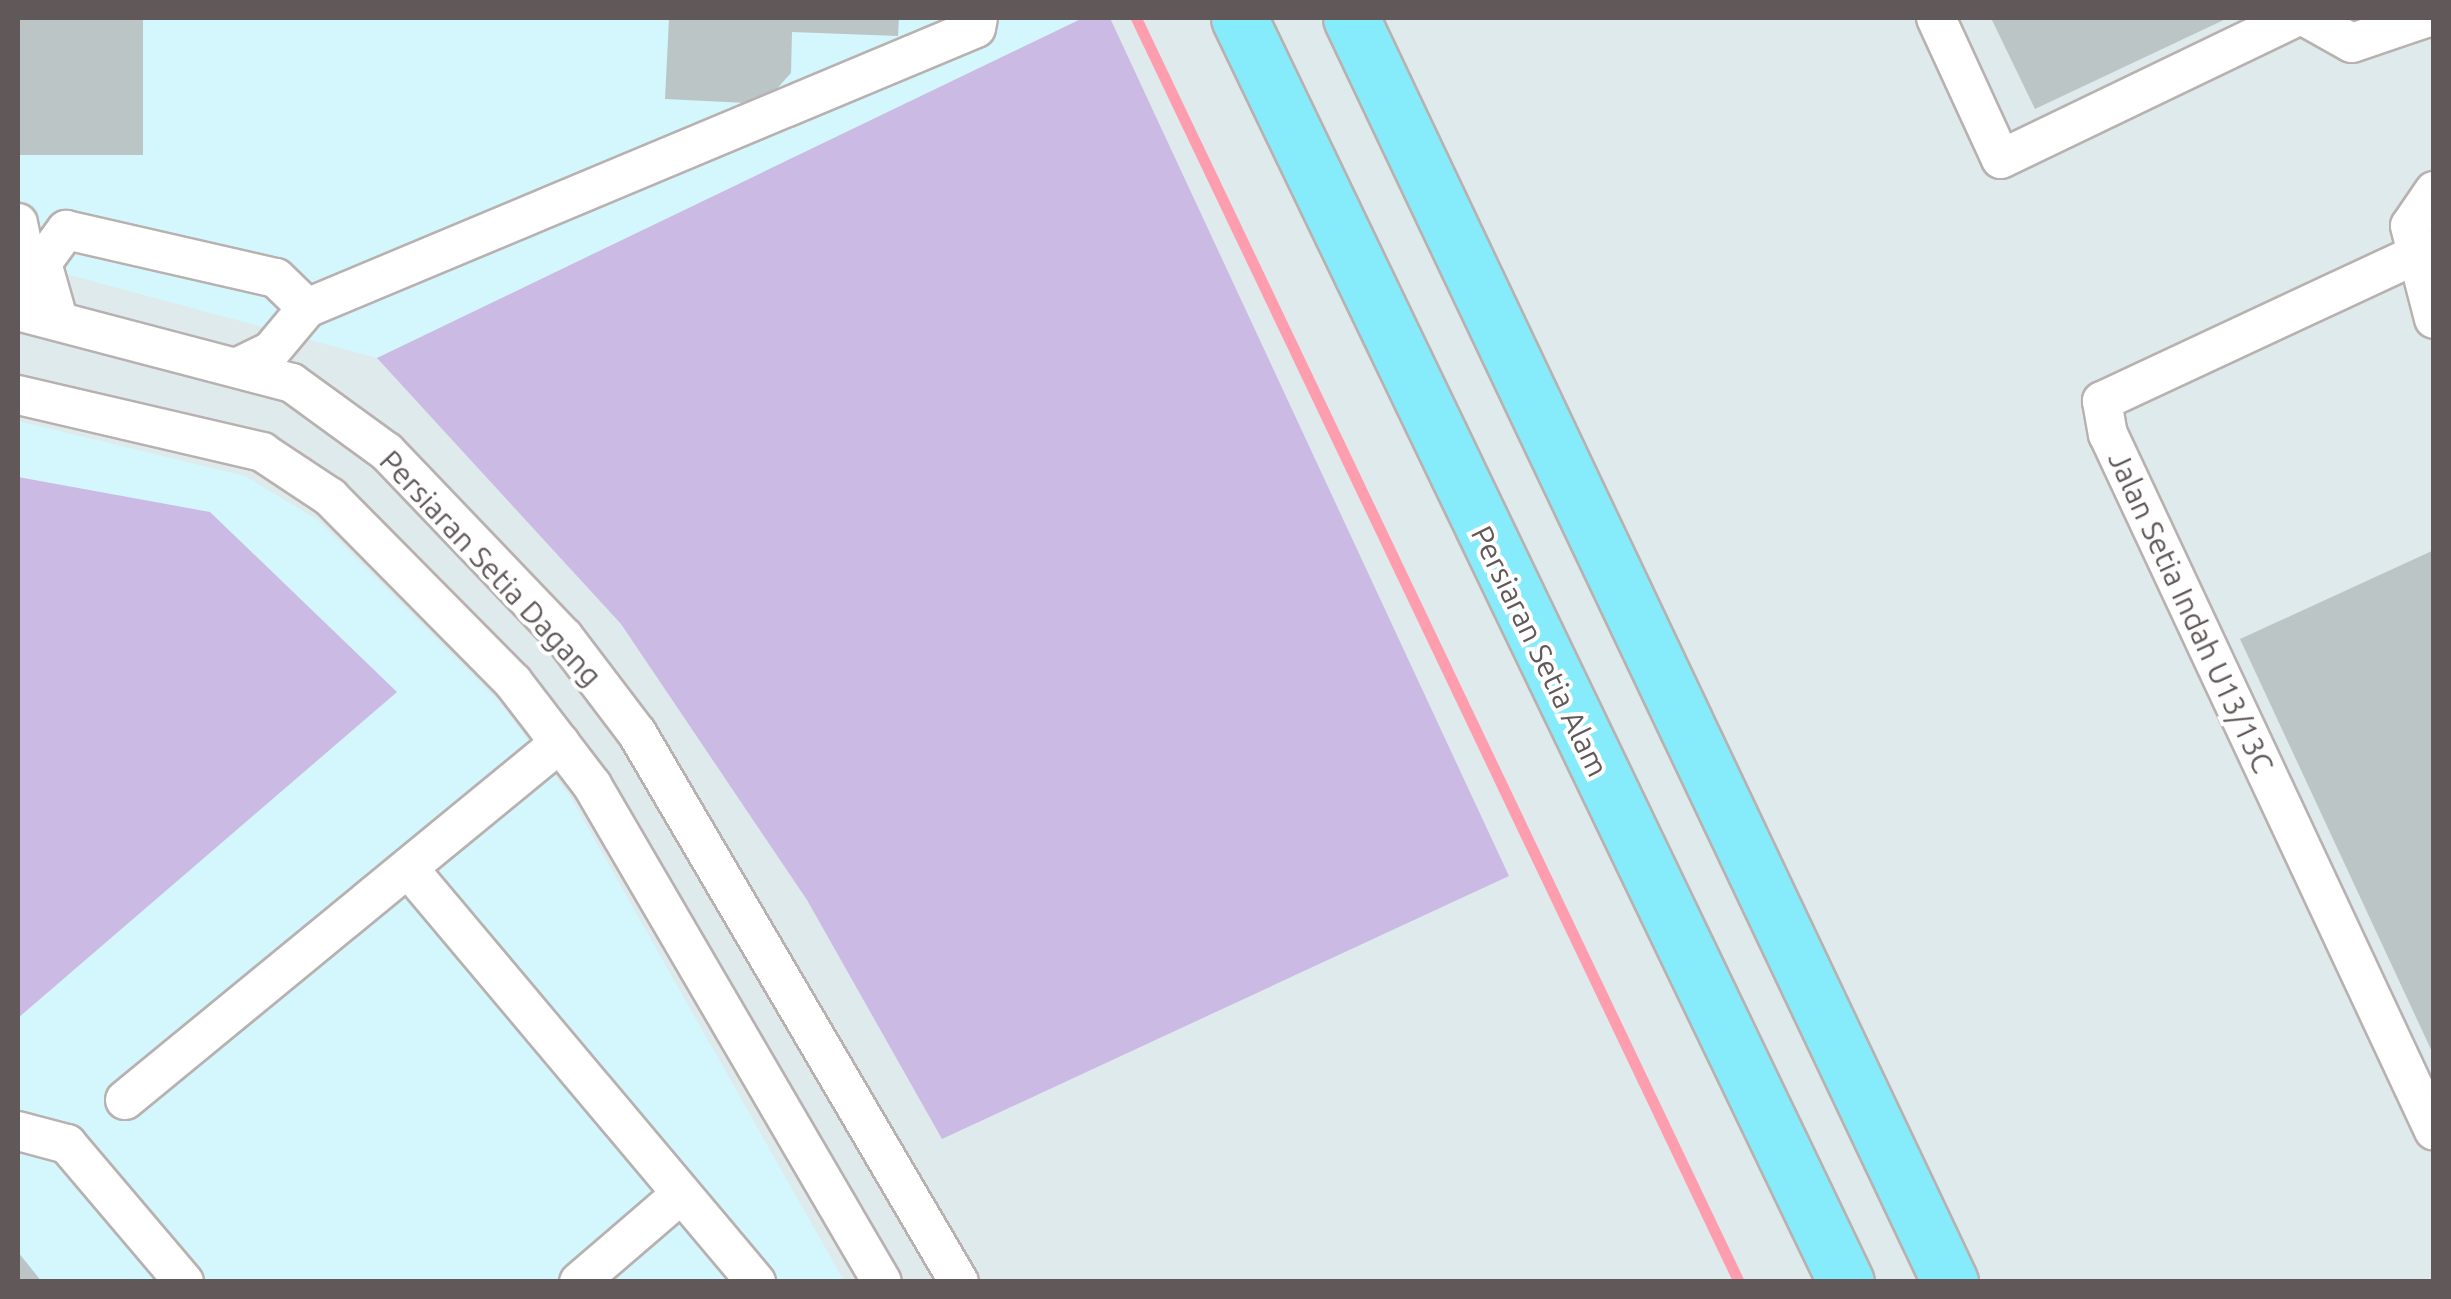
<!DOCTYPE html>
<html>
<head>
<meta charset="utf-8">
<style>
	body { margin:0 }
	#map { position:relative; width:2451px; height:1299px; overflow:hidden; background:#dfeaec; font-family:Ubuntu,sans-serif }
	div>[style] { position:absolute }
	.commercial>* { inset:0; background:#d3f7fd }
	.green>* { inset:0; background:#cbbbe4 }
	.stream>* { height:11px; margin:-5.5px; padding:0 5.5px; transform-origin:5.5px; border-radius:5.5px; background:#fe9dae }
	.building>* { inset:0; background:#bcc5c6; transform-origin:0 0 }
	.roads { filter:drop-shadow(2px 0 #b8b1b0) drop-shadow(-2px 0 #b8b1b0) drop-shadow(0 2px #b8b1b0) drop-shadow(0 -2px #b8b1b0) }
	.minor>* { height:38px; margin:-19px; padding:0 19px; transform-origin:19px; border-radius:19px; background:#fff }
	.highway>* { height:55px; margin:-27.5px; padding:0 27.5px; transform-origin:27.5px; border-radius:27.5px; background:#86ecfc }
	span { translate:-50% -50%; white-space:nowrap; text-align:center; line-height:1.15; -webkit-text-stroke:8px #fff; paint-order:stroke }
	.street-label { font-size:30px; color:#615859 }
	.frame { position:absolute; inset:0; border:20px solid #615859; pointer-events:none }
</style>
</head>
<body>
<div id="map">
	<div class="commercial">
		<i style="clip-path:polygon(18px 18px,1083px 18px,377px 358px,18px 261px)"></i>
		<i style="clip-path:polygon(18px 421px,245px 476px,318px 520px,498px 700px,570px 796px,844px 1281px,18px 1282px)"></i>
	</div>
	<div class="green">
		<i style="clip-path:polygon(1083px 18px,1110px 18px,1509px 876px,942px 1139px,807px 900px,621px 624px,377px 358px)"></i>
		<i style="clip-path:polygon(18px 477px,210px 512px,397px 692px,18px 1018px)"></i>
	</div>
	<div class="stream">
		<i style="left:1136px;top:18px;width:1400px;rotate:64.5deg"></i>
	</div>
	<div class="building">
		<i style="left:18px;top:18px;width:125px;height:137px"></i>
		<i style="clip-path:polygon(669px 18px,899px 18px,898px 36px,792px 32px,791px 73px,772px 94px,747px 103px,665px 99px)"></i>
		<i style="clip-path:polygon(1991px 18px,2228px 18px,2035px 109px)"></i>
		<i style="clip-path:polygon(2434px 550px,2434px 1056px,2240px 639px)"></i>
		<i style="clip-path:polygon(18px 1252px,42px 1282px,18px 1282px)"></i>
	</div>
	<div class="roads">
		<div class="minor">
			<i style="left:1936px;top:18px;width:155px;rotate:65.3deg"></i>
			<i style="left:2001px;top:159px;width:325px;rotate:-25.7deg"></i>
			<i style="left:2307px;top:18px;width:51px;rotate:29.1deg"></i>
			<i style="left:2352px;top:43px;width:78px;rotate:-18.7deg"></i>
			<i style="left:2434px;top:191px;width:42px;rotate:124.4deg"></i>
			<i style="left:2410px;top:226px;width:96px;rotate:75.5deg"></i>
			<i style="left:18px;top:223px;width:66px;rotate:78.7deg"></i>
			<i style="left:2411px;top:257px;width:341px;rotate:155deg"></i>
			<i style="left:2102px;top:401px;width:34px;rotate:80deg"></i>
			<i style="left:2108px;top:434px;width:769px;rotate:64.93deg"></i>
			<i style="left:18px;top:311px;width:283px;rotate:14.7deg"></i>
			<i style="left:292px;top:383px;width:117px;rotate:36deg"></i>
			<i style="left:387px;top:452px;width:256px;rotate:46.3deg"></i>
			<i style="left:564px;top:637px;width:121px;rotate:52.8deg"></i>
			<i style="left:637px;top:733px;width:636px;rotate:59.61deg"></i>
			<i style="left:58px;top:319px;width:58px;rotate:-105.9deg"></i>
			<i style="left:42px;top:263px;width:41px;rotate:-54deg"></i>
			<i style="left:66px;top:230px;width:215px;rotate:12.9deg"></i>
			<i style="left:276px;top:278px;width:43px;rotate:44.1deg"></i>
			<i style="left:242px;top:365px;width:32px;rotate:-26deg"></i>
			<i style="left:271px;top:351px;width:56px;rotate:-50.1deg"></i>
			<i style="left:307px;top:308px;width:725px;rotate:-22.71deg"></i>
			<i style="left:976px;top:28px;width:10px;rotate:-79deg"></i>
			<i style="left:18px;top:395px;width:251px;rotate:13.1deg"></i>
			<i style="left:262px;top:452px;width:82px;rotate:33.5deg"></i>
			<i style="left:330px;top:497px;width:260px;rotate:45.3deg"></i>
			<i style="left:513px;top:682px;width:130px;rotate:52.5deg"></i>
			<i style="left:592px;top:785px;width:575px;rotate:59.74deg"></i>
			<i style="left:408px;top:868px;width:541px;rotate:49.95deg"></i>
			<i style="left:125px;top:1100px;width:563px;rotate:-39.38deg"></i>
			<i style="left:18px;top:1131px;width:51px;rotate:14.9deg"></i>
			<i style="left:67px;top:1144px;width:181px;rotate:49.7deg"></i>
			<i style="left:579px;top:1282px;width:133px;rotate:-40.7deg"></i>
		</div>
		<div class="highway">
			<i style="left:1239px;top:18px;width:1402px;rotate:64.35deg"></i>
			<i style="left:1351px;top:18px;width:1399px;rotate:64.64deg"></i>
		</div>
	</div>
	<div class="street-label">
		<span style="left:491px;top:568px;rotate:47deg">Persiaran Setia Dagang</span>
		<span style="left:2191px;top:612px;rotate:65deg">Jalan Setia Indah U13/13C</span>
		<span style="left:1540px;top:651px;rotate:64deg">Persiaran Setia Alam</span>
	</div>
	<div class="frame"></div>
</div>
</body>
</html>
